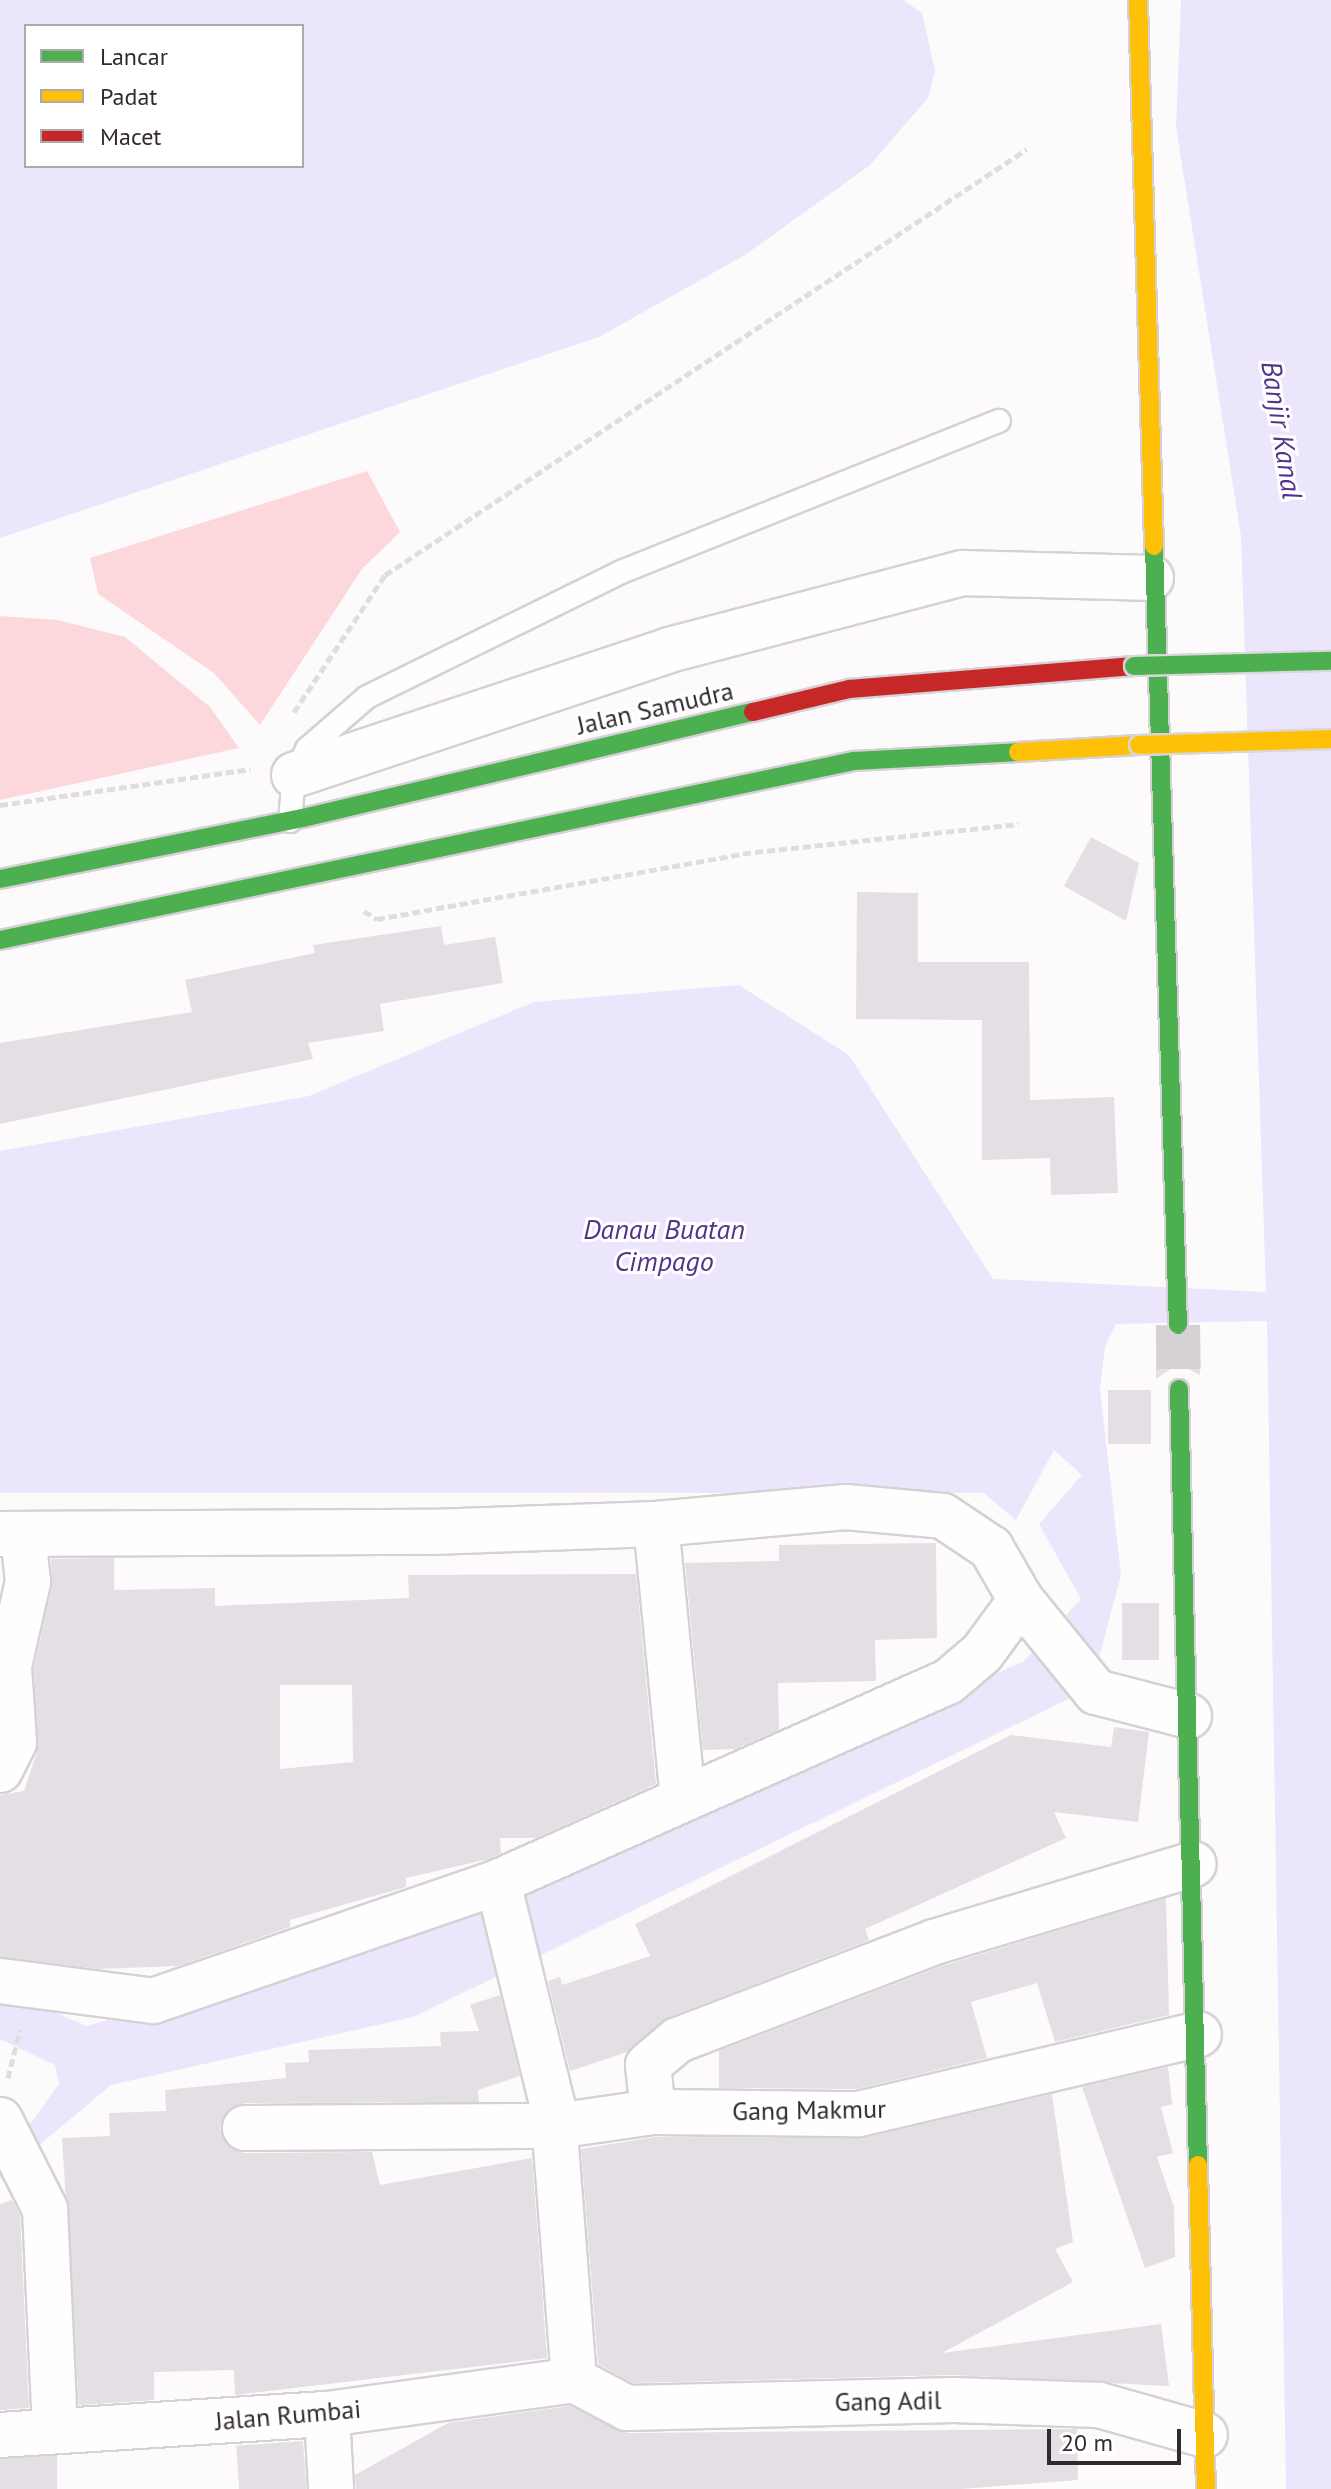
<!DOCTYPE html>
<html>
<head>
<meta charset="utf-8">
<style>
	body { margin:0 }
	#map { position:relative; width:1331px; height:2489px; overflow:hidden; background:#fdfafc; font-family:"PT Sans",sans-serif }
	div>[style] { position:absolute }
	.green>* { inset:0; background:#fcd8dd }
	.water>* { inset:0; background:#ece6fd }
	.building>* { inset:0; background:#e3dfe4; transform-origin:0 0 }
	.secondary-tunnel>* { height:44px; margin-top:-22px; transform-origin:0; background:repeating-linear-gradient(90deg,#d4d0d3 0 44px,transparent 0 66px) }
	.path>* { height:5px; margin-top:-2.5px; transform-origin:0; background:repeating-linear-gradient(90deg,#dfdedf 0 8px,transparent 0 12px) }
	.roads { filter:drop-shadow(2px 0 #d6d1d5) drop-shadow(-2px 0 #d6d1d5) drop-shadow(0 2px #d6d1d5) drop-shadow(0 -2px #d6d1d5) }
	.lane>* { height:22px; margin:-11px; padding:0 11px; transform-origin:11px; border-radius:11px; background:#fffeff }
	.street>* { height:44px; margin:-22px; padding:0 22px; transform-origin:22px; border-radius:22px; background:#fffeff }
	.fast>* { height:18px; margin:-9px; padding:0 9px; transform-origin:9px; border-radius:9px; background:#4caf50 }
	.slow>* { height:18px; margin:-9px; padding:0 9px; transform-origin:9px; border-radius:9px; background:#ffc107 }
	.jam>* { height:18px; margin:-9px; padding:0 9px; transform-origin:9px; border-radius:9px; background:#c62828 }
	.bridges { filter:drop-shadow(2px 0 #d9d7d9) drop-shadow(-2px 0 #d9d7d9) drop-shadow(0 2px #d9d7d9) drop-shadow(0 -2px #d9d7d9) }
	.fast-bridge>* { height:18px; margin:-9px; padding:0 9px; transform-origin:9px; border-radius:9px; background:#4caf50 }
	.slow-bridge>* { height:18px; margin:-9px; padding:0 9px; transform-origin:9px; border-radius:9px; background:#ffc107 }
	span { translate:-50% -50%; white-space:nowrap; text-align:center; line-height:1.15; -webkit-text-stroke:6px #fff; paint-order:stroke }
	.street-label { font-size:26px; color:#31292f }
	.water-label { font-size:28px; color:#52328d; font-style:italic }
	.legend { position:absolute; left:24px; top:24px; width:280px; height:144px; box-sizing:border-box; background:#fff; border:2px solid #ada9ac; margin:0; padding:10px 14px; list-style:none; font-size:24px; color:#31292f }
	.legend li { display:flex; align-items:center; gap:16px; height:40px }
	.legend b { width:40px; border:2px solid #ada9ac }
	.scale { position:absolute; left:1047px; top:2429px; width:134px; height:36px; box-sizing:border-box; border:4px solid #31292f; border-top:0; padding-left:10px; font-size:24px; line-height:28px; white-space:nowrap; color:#31292f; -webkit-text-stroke:6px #fff; paint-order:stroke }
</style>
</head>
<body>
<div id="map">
	<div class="green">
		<i style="clip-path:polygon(367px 471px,400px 532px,362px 569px,260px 725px,214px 673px,98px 594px,90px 558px)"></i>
		<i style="clip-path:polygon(0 616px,58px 620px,125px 637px,210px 707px,239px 748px,0 800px)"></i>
	</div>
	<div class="water">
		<i style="clip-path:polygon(evenodd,0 0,903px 0,922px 13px,935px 70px,928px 98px,869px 166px,745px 255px,599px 337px,0 538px,0 0,26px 26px,302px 26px,302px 166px,26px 166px,26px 26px)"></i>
		<i style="clip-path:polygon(1181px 0,1331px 0,1331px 2489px,1286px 2489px,1267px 1321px,1116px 1324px,1105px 1346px,1100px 1389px,1121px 1575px,1091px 1688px,413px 2017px,111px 2085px,0 2178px,0 2150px,24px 2132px,59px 2084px,55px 2065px,0 2039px,0 1988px,86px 2026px,387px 1942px,1024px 1661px,1081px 1599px,1039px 1524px,1082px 1475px,1054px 1450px,1016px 1520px,984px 1493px,0 1493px,0 1151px,309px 1096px,534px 1002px,739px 985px,849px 1055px,993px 1279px,1266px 1292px,1241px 536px,1176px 127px)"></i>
	</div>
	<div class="building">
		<i style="clip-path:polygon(1091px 837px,1139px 863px,1126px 921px,1064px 886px)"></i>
		<i style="clip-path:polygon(857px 892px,918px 893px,918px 962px,1029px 962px,1030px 1100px,1114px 1097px,1118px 1193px,1051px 1195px,1050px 1158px,982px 1160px,982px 1020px,856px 1019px)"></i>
		<i style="clip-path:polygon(441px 926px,444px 945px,495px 937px,503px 983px,380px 1004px,384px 1031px,308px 1043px,313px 1059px,0 1124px,0 1043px,192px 1012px,185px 980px,315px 953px,313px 945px)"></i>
		<i style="clip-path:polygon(1156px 1335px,1178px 1350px,1199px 1338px,1200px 1375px,1178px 1364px,1156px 1379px)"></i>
		<i style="left:1108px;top:1390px;width:43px;height:54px"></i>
		<i style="clip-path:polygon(936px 1543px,937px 1638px,875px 1640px,876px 1681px,778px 1683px,779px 1730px,735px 1749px,703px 1750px,685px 1563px,779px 1561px,779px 1545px)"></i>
		<i style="clip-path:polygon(evenodd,114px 1558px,114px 1590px,215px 1588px,215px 1606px,409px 1598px,408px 1575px,636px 1574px,656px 1784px,536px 1838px,500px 1838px,501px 1853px,489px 1859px,406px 1878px,406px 1887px,290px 1920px,290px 1927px,178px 1966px,99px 1969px,0 1957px,0 1795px,24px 1791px,37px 1752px,34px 1668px,52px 1587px,51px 1559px,114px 1558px,280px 1685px,352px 1685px,353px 1762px,280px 1769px,280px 1685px)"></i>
		<i style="left:1122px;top:1603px;width:37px;height:57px"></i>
		<i style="clip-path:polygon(1114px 1727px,1149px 1732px,1138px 1822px,1054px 1812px,1066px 1838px,865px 1929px,869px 1940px,669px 2017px,627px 2052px,570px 2071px,548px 1981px,560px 1977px,562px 1985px,650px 1956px,635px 1924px,1011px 1735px,1111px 1747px)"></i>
		<i style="clip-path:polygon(1166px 1898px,1169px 2015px,1055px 2042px,1037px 1983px,971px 2002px,987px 2058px,856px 2089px,719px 2088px,719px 2051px,942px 1966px)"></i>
		<i style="clip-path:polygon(500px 1995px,520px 2076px,478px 2090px,479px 2102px,245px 2103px,224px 2115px,220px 2129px,232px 2149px,244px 2153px,372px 2152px,380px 2185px,532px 2158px,547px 2358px,235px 2395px,234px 2370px,154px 2372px,154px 2400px,79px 2405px,62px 2138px,110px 2136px,109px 2113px,166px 2111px,165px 2090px,286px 2078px,285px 2063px,309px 2062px,308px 2050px,441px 2046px,440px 2032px,479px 2031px,470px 2005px)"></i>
		<i style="clip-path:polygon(1168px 2067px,1172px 2104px,1161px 2107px,1173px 2153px,1157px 2157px,1174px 2207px,1175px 2257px,1145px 2268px,1082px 2087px)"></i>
		<i style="clip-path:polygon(1052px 2094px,1073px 2242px,1055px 2249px,1073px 2282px,942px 2353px,1161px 2324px,1169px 2386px,953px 2375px,633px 2383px,598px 2364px,581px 2149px,655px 2137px,864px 2138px)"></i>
		<i style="clip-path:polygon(12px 2200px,20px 2215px,29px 2408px,0 2410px,0 2204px)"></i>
		<i style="clip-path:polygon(569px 2406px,628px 2433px,1077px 2429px,1078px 2480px,961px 2489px,356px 2489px,355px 2475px,448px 2423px)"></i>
		<i style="left:303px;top:2441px;width:48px;height:67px;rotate:86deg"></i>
		<i style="left:57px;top:2456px;width:33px;height:57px;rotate:90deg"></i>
	</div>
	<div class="secondary-tunnel">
		<i style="left:1178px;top:1325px;width:64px;rotate:89.1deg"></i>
	</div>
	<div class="path">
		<i style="left:294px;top:712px;width:164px;rotate:-56.4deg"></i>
		<i style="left:385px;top:575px;width:770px;rotate:-33.57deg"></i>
		<i style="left:0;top:805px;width:253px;rotate:-8.2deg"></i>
		<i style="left:364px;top:911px;width:15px;rotate:32deg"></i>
		<i style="left:377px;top:919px;width:384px;rotate:-10.1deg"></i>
		<i style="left:755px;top:852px;width:265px;rotate:-6.1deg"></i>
		<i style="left:8px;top:2078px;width:50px;rotate:-76.2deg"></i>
	</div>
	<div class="roads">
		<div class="lane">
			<i style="left:290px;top:821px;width:46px;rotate:-85deg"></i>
			<i style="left:294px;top:775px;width:29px;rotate:-63deg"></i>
			<i style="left:307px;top:749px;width:79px;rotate:-40.9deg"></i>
			<i style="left:367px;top:697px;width:283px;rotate:-26.2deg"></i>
			<i style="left:621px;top:572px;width:407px;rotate:-21.8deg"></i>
		</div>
		<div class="street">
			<i style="left:294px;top:775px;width:395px;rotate:-18.4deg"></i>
			<i style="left:669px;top:650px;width:304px;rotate:-14.7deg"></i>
			<i style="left:963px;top:573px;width:188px;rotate:1.5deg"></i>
			<i style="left:656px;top:1524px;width:276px;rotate:84.4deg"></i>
			<i style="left:0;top:1534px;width:429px;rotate:-0.3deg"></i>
			<i style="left:429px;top:1532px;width:227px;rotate:-2deg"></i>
			<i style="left:656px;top:1524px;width:191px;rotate:-5.1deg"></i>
			<i style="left:846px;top:1507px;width:97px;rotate:5.3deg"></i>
			<i style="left:943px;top:1516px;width:58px;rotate:33.7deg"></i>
			<i style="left:991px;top:1548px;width:60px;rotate:60deg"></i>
			<i style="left:1021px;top:1600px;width:119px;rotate:50.8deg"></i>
			<i style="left:1096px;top:1692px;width:96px;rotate:14.5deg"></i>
			<i style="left:0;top:1770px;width:31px;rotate:-63deg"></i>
			<i style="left:14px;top:1742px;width:76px;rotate:-93.8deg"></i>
			<i style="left:9px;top:1666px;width:86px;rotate:-77.3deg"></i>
			<i style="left:28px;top:1582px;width:47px;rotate:-96.1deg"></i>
			<i style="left:498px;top:1882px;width:232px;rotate:76.3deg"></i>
			<i style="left:553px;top:2107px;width:274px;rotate:85.6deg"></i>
			<i style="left:0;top:1981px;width:154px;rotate:7.4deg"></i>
			<i style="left:153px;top:2001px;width:365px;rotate:-19deg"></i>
			<i style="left:498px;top:1882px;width:492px;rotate:-24deg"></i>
			<i style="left:948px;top:1682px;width:45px;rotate:-40.5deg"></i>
			<i style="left:982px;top:1653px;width:66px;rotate:-53.7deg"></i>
			<i style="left:653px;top:2112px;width:47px;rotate:-96.1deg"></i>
			<i style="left:648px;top:2065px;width:39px;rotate:-40deg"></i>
			<i style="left:678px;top:2040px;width:274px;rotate:-20.9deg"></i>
			<i style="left:934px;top:1942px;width:271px;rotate:-16.7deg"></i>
			<i style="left:0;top:2120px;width:100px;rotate:63.2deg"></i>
			<i style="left:45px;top:2209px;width:222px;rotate:87.4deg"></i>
			<i style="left:245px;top:2128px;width:311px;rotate:-0.4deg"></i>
			<i style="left:556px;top:2126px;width:98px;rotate:-8.2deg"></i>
			<i style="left:653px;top:2112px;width:206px;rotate:0.6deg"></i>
			<i style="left:859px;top:2114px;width:349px;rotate:-13.2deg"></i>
			<i style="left:574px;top:2380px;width:60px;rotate:27.8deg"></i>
			<i style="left:627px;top:2408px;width:327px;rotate:-1.4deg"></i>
			<i style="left:954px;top:2400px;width:145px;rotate:2deg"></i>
			<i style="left:1099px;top:2405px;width:110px;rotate:15.8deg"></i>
			<i style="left:327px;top:2414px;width:75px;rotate:86.9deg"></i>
			<i style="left:0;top:2435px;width:328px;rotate:-3.7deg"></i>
			<i style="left:327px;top:2414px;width:249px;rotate:-7.8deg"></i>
		</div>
		<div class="fast">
			<i style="left:1154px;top:546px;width:779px;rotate:88.24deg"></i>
			<i style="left:0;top:879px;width:309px;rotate:-11.4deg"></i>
			<i style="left:303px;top:818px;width:462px;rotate:-13.3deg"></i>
			<i style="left:0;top:940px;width:873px;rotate:-11.84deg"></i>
			<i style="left:854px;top:761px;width:164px;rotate:-3.1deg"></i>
			<i style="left:1179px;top:1389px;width:776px;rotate:88.6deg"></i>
		</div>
		<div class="slow">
			<i style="left:1138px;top:0;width:546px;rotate:88.32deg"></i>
			<i style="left:1018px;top:752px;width:121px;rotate:-3.3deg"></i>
			<i style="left:1198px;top:2165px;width:324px;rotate:88.6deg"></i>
		</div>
		<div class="jam">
			<i style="left:753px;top:712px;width:99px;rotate:-13.5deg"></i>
			<i style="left:849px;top:689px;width:286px;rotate:-4.6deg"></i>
		</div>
	</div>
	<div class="bridges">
		<div class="fast-bridge">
			<i style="left:1134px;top:666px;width:197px;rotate:-1.5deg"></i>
		</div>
		<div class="slow-bridge">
			<i style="left:1139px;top:745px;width:192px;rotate:-1.8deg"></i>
		</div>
	</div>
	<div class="street-label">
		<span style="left:655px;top:708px;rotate:-13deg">Jalan Samudra</span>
		<span style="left:809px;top:2110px;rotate:-1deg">Gang Makmur</span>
		<span style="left:888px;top:2401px;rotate:-1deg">Gang Adil</span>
		<span style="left:288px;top:2415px;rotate:-5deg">Jalan Rumbai</span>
	</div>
	<div class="water-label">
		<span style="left:1282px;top:430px;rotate:81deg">Banjir Kanal</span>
		<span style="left:664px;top:1245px">Danau Buatan<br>Cimpago</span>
	</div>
	<ul class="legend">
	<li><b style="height:10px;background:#4caf50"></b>Lancar</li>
	<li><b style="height:10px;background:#ffc107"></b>Padat</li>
	<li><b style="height:10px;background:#c62828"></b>Macet</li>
	</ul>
	<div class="scale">20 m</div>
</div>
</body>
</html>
